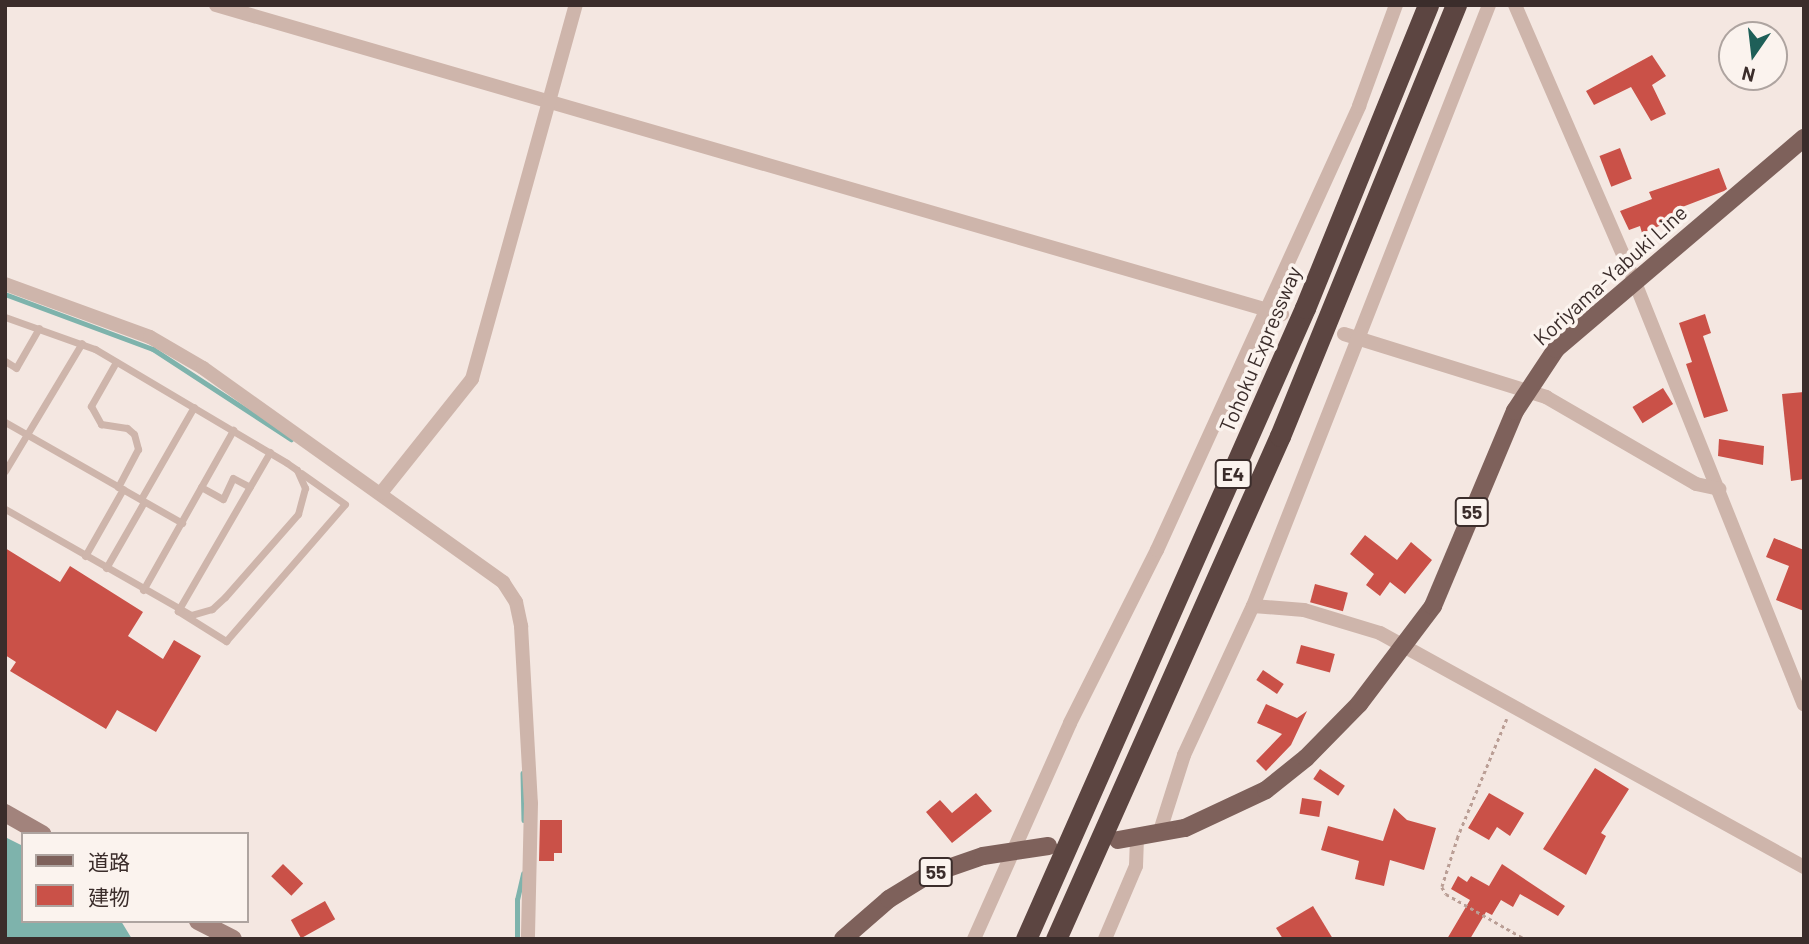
<!DOCTYPE html>
<html>
<head>
<meta charset="utf-8">
<style>
	body { margin:0 }
	#map { position:relative; width:1809px; height:944px; overflow:hidden; background:#f4e7e1; font-family:Barlow,"Noto Sans JP",sans-serif }
	div>[style] { position:absolute }
	.water>* { inset:0; background:#7eb3ac }
	.stream>* { height:4.5px; margin:-2.25px; padding:0 2.25px; transform-origin:2.25px; border-radius:2.25px; background:#7eb3ac }
	.building>* { inset:0; background:#ca5148; transform-origin:0 0 }
	.path>* { height:2.5px; margin-top:-1.25px; transform-origin:0; background:repeating-linear-gradient(90deg,#ba9e95 0 3.5px,transparent 0 7px) }
	.lane>* { height:7px; margin:-3.5px; padding:0 3.5px; transform-origin:3.5px; border-radius:3.5px; background:#ceb5ab }
	.street>* { height:14px; margin:-7px; padding:0 7px; transform-origin:7px; border-radius:7px; background:#ceb5ab }
	.secondary>* { height:18px; margin:-9px; padding:0 9px; transform-origin:9px; border-radius:9px; background:#a2837c }
	.primary>* { height:18px; margin:-9px; padding:0 9px; transform-origin:9px; border-radius:9px; background:#7e615b }
	.highway>* { height:21px; margin:-10.5px; padding:0 10.5px; transform-origin:10.5px; border-radius:10.5px; background:#5c4541 }
	span { translate:-50% -50%; white-space:nowrap; text-align:center; line-height:1.15; -webkit-text-stroke:7px #fbf3ee; paint-order:stroke }
	.shield-label span { padding:2px 5px; background:#fbf3ee; border:2px solid; border-radius:5px; -webkit-text-stroke-width:0 }
	.shield-label { font-size:19px; color:#3b2d2b; font-weight:700 }
	.street-label { font-size:21px; color:#3b2d2b }
	.frame { position:absolute; inset:0; border:7px solid #3b2d2b; pointer-events:none }
	.legend { position:absolute; left:21px; top:832px; width:228px; height:91px; box-sizing:border-box; background:#fbf3ee; border:2px solid #aea4a0; margin:0; padding:9px 12px; list-style:none; font-size:21px; color:#3b2d2b }
	.legend li { display:flex; align-items:center; gap:14px; height:35px }
	.legend b { width:35px; border:2px solid #aea4a0 }
	.north { position:absolute; left:1718px; top:21px; width:70px; height:70px; box-sizing:border-box; background:#fbf3ee; border:2px solid #aea4a0; border-radius:50%; rotate:194deg; font-size:19px; font-weight:700; line-height:28px; text-align:center; color:#3b2d2b }
	.north::after { content:''; display:block; margin:auto; width:24px; height:32px; background:#1e5f58; clip-path:polygon(50% 0,100% 100%,50% 72%,0 100%) }
</style>
</head>
<body>
<div id="map">
	<div class="water">
		<i style="clip-path:polygon(5px 837px,23px 846px,23px 921px,121px 921px,132px 939px,5px 939px)"></i>
	</div>
	<div class="stream">
		<i style="left:5px;top:294px;width:158px;rotate:20.4deg"></i>
		<i style="left:153px;top:349px;width:165px;rotate:33.1deg"></i>
		<i style="left:523px;top:773px;width:47px;rotate:88.8deg"></i>
		<i style="left:517px;top:939px;width:39px;rotate:-90deg"></i>
		<i style="left:517px;top:900px;width:27px;rotate:-77deg"></i>
	</div>
	<div class="building">
		<i style="clip-path:polygon(1652px 55px,1666px 76px,1652px 85px,1666px 114px,1651px 121px,1631px 87px,1594px 105px,1586px 91px)"></i>
		<i style="left:1620px;top:148px;width:33px;height:22px;rotate:69deg"></i>
		<i style="clip-path:polygon(1719px 168px,1727px 189px,1724px 191px,1677px 209px,1680px 216px,1657px 227px,1642px 233px,1640px 226px,1629px 230px,1620px 211px,1652px 199px,1649px 192px)"></i>
		<i style="clip-path:polygon(1705px 314px,1711px 333px,1703px 336px,1728px 411px,1704px 418px,1686px 364px,1692px 362px,1679px 323px)"></i>
		<i style="left:1663px;top:388px;width:19px;height:36px;rotate:58deg"></i>
		<i style="clip-path:polygon(1804px 392px,1804px 479px,1791px 481px,1782px 394px)"></i>
		<i style="clip-path:polygon(1719px 439px,1764px 446px,1763px 465px,1718px 456px)"></i>
		<i style="clip-path:polygon(1365px 535px,1397px 560px,1411px 542px,1432px 560px,1405px 594px,1390px 582px,1380px 596px,1366px 585px,1374px 574px,1350px 554px)"></i>
		<i style="clip-path:polygon(1774px 538px,1804px 550px,1804px 611px,1776px 600px,1789px 566px,1766px 557px)"></i>
		<i style="clip-path:polygon(5px 548px,60px 582px,70px 566px,143px 612px,128px 636px,163px 659px,174px 640px,201px 656px,156px 732px,117px 710px,106px 729px,10px 671px,16px 662px,5px 655px)"></i>
		<i style="left:1315px;top:584px;width:34px;height:19px;rotate:15deg"></i>
		<i style="left:1301px;top:645px;width:35px;height:19px;rotate:15deg"></i>
		<i style="left:1263px;top:670px;width:25px;height:12px;rotate:34deg"></i>
		<i style="clip-path:polygon(1266px 704px,1297px 718px,1307px 711px,1291px 745px,1266px 771px,1256px 761px,1282px 734px,1257px 723px)"></i>
		<i style="clip-path:polygon(1595px 768px,1629px 789px,1601px 833px,1606px 836px,1586px 875px,1543px 849px)"></i>
		<i style="left:1320px;top:769px;width:30px;height:12px;rotate:34deg"></i>
		<i style="clip-path:polygon(976px 793px,992px 811px,952px 843px,926px 812px,940px 800px,952px 813px)"></i>
		<i style="clip-path:polygon(1489px 793px,1524px 813px,1510px 836px,1497px 827px,1489px 840px,1468px 828px)"></i>
		<i style="left:1302px;top:798px;width:20px;height:16px;rotate:9deg"></i>
		<i style="clip-path:polygon(1394px 808px,1407px 820px,1436px 828px,1424px 870px,1390px 860px,1384px 886px,1355px 879px,1359px 861px,1321px 850px,1328px 826px,1383px 841px)"></i>
		<i style="clip-path:polygon(540px 820px,562px 820px,562px 853px,554px 853px,554px 861px,539px 861px)"></i>
		<i style="left:283px;top:864px;width:28px;height:17px;rotate:44deg"></i>
		<i style="clip-path:polygon(1502px 864px,1565px 906px,1558px 916px,1520px 894px,1513px 907px,1501px 900px,1492px 915px,1486px 912px,1470px 939px,1447px 939px,1470px 900px,1451px 889px,1458px 876px,1467px 882px,1471px 876px,1489px 886px)"></i>
		<i style="left:325px;top:901px;width:21px;height:39px;rotate:61deg"></i>
		<i style="clip-path:polygon(1313px 906px,1333px 939px,1283px 939px,1276px 928px)"></i>
	</div>
	<div class="path">
		<i style="left:1507px;top:719px;width:128px;rotate:112.6deg"></i>
		<i style="left:1458px;top:837px;width:52px;rotate:107.7deg"></i>
		<i style="left:1442px;top:887px;width:8px;rotate:60deg"></i>
		<i style="left:1446px;top:894px;width:91px;rotate:29.7deg"></i>
	</div>
	<div class="lane">
		<i style="left:5px;top:317px;width:96px;rotate:19.6deg"></i>
		<i style="left:95px;top:349px;width:223px;rotate:30.7deg"></i>
		<i style="left:287px;top:463px;width:12px;rotate:35deg"></i>
		<i style="left:297px;top:470px;width:20px;rotate:66deg"></i>
		<i style="left:305px;top:488px;width:27px;rotate:105deg"></i>
		<i style="left:298px;top:514px;width:111px;rotate:131.3deg"></i>
		<i style="left:225px;top:597px;width:18px;rotate:137deg"></i>
		<i style="left:212px;top:609px;width:22px;rotate:164deg"></i>
		<i style="left:191px;top:615px;width:214px;rotate:-150.3deg"></i>
		<i style="left:5px;top:361px;width:13px;rotate:32deg"></i>
		<i style="left:16px;top:368px;width:46px;rotate:-60.1deg"></i>
		<i style="left:116px;top:362px;width:51px;rotate:119.6deg"></i>
		<i style="left:91px;top:406px;width:21px;rotate:61deg"></i>
		<i style="left:101px;top:424px;width:26px;rotate:9deg"></i>
		<i style="left:127px;top:428px;width:9px;rotate:41deg"></i>
		<i style="left:134px;top:434px;width:16px;rotate:75deg"></i>
		<i style="left:138px;top:449px;width:43px;rotate:117.8deg"></i>
		<i style="left:5px;top:422px;width:204px;rotate:29.7deg"></i>
		<i style="left:270px;top:452px;width:184px;rotate:120.1deg"></i>
		<i style="left:178px;top:611px;width:57px;rotate:32deg"></i>
		<i style="left:226px;top:641px;width:181px;rotate:-49deg"></i>
		<i style="left:345px;top:504px;width:54px;rotate:-144.8deg"></i>
		<i style="left:5px;top:471px;width:149px;rotate:-59deg"></i>
		<i style="left:201px;top:487px;width:25px;rotate:29deg"></i>
		<i style="left:223px;top:499px;width:23px;rotate:-65deg"></i>
		<i style="left:233px;top:478px;width:19px;rotate:28deg"></i>
		<i style="left:141px;top:499px;width:106px;rotate:-60.1deg"></i>
		<i style="left:85px;top:556px;width:77px;rotate:-60.4deg"></i>
		<i style="left:106px;top:568px;width:76px;rotate:-60.1deg"></i>
		<i style="left:143px;top:590px;width:184px;rotate:-60.6deg"></i>
	</div>
	<div class="street">
		<i style="left:216px;top:5px;width:1110px;rotate:16.17deg"></i>
		<i style="left:1515px;top:5px;width:300px;rotate:66.6deg"></i>
		<i style="left:1634px;top:280px;width:457px;rotate:68.2deg"></i>
		<i style="left:5px;top:284px;width:154px;rotate:20.1deg"></i>
		<i style="left:150px;top:337px;width:61px;rotate:30.3deg"></i>
		<i style="left:203px;top:368px;width:369px;rotate:35.5deg"></i>
		<i style="left:503px;top:582px;width:24px;rotate:57deg"></i>
		<i style="left:516px;top:602px;width:25px;rotate:78deg"></i>
		<i style="left:521px;top:626px;width:177px;rotate:86.8deg"></i>
		<i style="left:531px;top:803px;width:136px;rotate:91.3deg"></i>
		<i style="left:1344px;top:334px;width:212px;rotate:17.3deg"></i>
		<i style="left:1546px;top:397px;width:173px;rotate:30.1deg"></i>
		<i style="left:1696px;top:484px;width:24px;rotate:12deg"></i>
		<i style="left:381px;top:493px;width:146px;rotate:-51.4deg"></i>
		<i style="left:472px;top:379px;width:388px;rotate:-74.5deg"></i>
		<i style="left:1253px;top:606px;width:51px;rotate:4.5deg"></i>
		<i style="left:1304px;top:610px;width:79px;rotate:16.8deg"></i>
		<i style="left:1380px;top:633px;width:484px;rotate:28.9deg"></i>
		<i style="left:1159px;top:834px;width:83px;rotate:-72.4deg"></i>
		<i style="left:1184px;top:755px;width:164px;rotate:-65.2deg"></i>
		<i style="left:1253px;top:606px;width:646px;rotate:-68.56deg"></i>
		<i style="left:974px;top:939px;width:236px;rotate:-66deg"></i>
		<i style="left:1070px;top:723px;width:194px;rotate:-63.3deg"></i>
		<i style="left:1157px;top:550px;width:488px;rotate:-65.5deg"></i>
		<i style="left:1359px;top:106px;width:108px;rotate:-69.9deg"></i>
		<i style="left:1105px;top:939px;width:79px;rotate:-67deg"></i>
		<i style="left:1136px;top:866px;width:29px;rotate:-88deg"></i>
	</div>
	<div class="secondary">
		<i style="left:5px;top:813px;width:43px;rotate:29.6deg"></i>
		<i style="left:198px;top:921px;width:39px;rotate:27deg"></i>
	</div>
	<div class="primary">
		<i style="left:1118px;top:840px;width:68px;rotate:-10.2deg"></i>
		<i style="left:1185px;top:828px;width:89px;rotate:-25.1deg"></i>
		<i style="left:1266px;top:790px;width:51px;rotate:-38.7deg"></i>
		<i style="left:1306px;top:758px;width:76px;rotate:-45.5deg"></i>
		<i style="left:1359px;top:704px;width:123px;rotate:-52.9deg"></i>
		<i style="left:1433px;top:606px;width:212px;rotate:-67.2deg"></i>
		<i style="left:1515px;top:411px;width:74px;rotate:-56.5deg"></i>
		<i style="left:1556px;top:349px;width:326px;rotate:-40.4deg"></i>
		<i style="left:843px;top:939px;width:61px;rotate:-41deg"></i>
		<i style="left:889px;top:899px;width:46px;rotate:-31.6deg"></i>
		<i style="left:928px;top:875px;width:58px;rotate:-19.1deg"></i>
		<i style="left:983px;top:856px;width:66px;rotate:-8.7deg"></i>
	</div>
	<div class="highway">
		<i style="left:1026px;top:939px;width:690px;rotate:-66.15deg"></i>
		<i style="left:1305px;top:308px;width:327px;rotate:-67.9deg"></i>
		<i style="left:1056px;top:939px;width:551px;rotate:-66deg"></i>
		<i style="left:1280px;top:436px;width:466px;rotate:-67.8deg"></i>
	</div>
	<div class="shield-label">
		<span style="left:1233px;top:474px">E4</span>
		<span style="left:1472px;top:512px">55</span>
		<span style="left:936px;top:872px">55</span>
	</div>
	<div class="street-label">
		<span style="left:1610px;top:275px;rotate:-42deg">Koriyama-Yabuki Line</span>
		<span style="left:1260px;top:349px;rotate:-67deg">Tohoku Expressway</span>
	</div>
	<div class="frame"></div>
	<ul class="legend">
	<li><b style="height:9px;background:#7e615b"></b>道路</li>
	<li><b style="height:19px;background:#ca5148"></b>建物</li>
	</ul>
	<div class="north">N</div>
</div>
</body>
</html>
